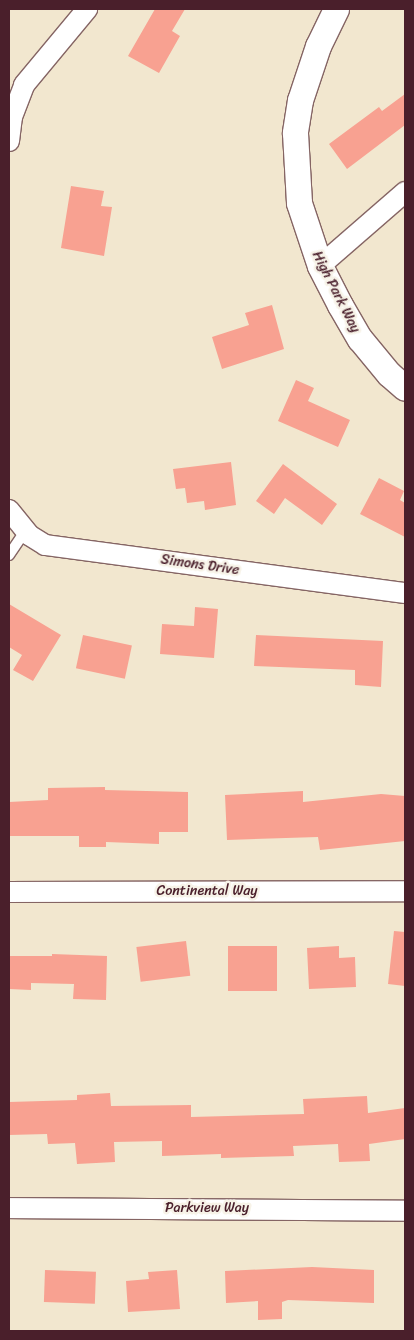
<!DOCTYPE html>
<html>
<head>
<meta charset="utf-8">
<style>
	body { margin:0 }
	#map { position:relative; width:414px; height:1340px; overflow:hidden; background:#f2e7cf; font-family:Sriracha,sans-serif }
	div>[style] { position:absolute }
	.building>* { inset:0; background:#f8a191; transform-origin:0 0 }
	.roads { filter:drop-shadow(1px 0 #856564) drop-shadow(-1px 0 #856564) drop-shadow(0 1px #856564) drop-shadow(0 -1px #856564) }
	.service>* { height:10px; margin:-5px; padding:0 5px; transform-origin:5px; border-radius:5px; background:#fff }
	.minor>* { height:20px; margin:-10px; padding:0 10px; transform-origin:10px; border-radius:10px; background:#fff }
	.tertiary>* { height:25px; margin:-12.5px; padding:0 12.5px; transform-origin:12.5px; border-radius:12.5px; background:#fff }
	span { translate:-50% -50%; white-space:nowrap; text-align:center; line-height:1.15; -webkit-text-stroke:5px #f7f3e8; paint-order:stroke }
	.street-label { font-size:14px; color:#4a1f2b }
	.frame { position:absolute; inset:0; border:10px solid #4a1f2b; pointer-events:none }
</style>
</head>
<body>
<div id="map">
	<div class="building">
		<i style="clip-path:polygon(155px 9px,185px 9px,172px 31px,180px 36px,159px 73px,128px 56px)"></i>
		<i style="clip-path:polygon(405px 94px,405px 125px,347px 169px,329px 144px,379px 107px,382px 111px)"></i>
		<i style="clip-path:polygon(71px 186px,104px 191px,101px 206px,112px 207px,104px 256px,61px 248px)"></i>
		<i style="clip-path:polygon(272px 305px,284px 349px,222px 369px,212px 337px,249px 325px,245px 313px)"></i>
		<i style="clip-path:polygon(296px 380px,314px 388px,308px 401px,350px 420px,338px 447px,278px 421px)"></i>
		<i style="clip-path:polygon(231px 462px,236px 505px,205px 510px,204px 501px,187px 503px,185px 488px,176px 489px,173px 469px)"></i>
		<i style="clip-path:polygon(283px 464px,337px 504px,322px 525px,285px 498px,274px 514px,256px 501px)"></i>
		<i style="clip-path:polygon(379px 478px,404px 491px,400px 500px,405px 503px,405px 537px,360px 514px)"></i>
		<i style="clip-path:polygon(9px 604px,61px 635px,33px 681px,13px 670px,22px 655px,9px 647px)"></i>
		<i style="clip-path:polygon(195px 607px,218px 609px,214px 658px,160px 654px,162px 624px,194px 626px)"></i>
		<i style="left:83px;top:635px;width:50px;height:34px;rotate:12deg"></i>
		<i style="clip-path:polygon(256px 635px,383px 641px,381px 687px,355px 685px,355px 670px,254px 666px)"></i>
		<i style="clip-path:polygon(105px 787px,105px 790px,188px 792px,188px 832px,159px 832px,159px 844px,106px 842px,106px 847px,79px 847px,79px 836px,9px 836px,9px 802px,48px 800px,48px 788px)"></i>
		<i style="clip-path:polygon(303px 791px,303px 802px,381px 794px,405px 796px,405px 841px,320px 850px,318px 837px,227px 840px,225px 795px)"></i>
		<i style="clip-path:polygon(394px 931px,405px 932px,405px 986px,388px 984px)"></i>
		<i style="left:186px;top:941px;width:35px;height:50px;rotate:83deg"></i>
		<i style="left:277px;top:946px;width:45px;height:49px;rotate:90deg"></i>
		<i style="clip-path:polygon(339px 946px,339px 958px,355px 957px,356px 987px,309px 989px,307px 948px)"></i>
		<i style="clip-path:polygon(52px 954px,107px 956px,106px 1000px,73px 999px,74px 984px,31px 983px,31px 990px,9px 989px,9px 956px,52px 956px)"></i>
		<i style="clip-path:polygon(110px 1093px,111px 1106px,191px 1105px,191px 1117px,304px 1114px,303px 1099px,367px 1096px,368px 1113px,405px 1108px,405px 1139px,369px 1144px,370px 1161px,339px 1162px,338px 1144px,293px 1146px,294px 1156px,221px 1158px,221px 1154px,162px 1156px,162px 1141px,114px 1142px,115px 1162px,77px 1164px,75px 1143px,48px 1144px,47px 1134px,9px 1135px,9px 1102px,77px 1100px,77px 1095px)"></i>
		<i style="clip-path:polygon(312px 1267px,374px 1270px,374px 1303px,288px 1300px,282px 1302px,282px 1319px,258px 1320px,258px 1301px,226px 1303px,225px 1271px)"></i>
		<i style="left:45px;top:1270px;width:51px;height:32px;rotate:2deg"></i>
		<i style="clip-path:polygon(177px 1270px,180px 1309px,128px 1312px,126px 1281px,149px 1279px,148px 1272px)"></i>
	</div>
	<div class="roads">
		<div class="service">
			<i style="left:9px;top:555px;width:29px;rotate:-56deg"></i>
		</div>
		<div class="minor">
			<i style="left:9px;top:141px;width:24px;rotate:-83deg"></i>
			<i style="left:12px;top:117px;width:34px;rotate:-69deg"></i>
			<i style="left:24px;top:85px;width:99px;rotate:-50.3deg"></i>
			<i style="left:320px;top:266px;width:113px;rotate:-41deg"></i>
			<i style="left:9px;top:510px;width:32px;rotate:51deg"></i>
			<i style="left:29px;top:535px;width:19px;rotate:32deg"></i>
			<i style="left:45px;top:545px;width:363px;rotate:7.6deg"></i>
			<i style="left:9px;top:892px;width:396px;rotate:-0.1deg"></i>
			<i style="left:9px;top:1208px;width:396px;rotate:0.4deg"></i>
		</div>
		<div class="tertiary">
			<i style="left:336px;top:9px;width:41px;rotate:115.9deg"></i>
			<i style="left:318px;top:46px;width:57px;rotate:108.4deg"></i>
			<i style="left:300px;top:100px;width:33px;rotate:99deg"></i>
			<i style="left:295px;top:133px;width:70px;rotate:86.7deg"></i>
			<i style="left:299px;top:203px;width:66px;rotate:71.6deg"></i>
			<i style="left:320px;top:266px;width:44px;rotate:62.9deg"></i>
			<i style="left:340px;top:305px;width:39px;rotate:60deg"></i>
			<i style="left:360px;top:339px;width:45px;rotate:50.4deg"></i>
			<i style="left:389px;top:374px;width:21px;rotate:41deg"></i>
		</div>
	</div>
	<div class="street-label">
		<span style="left:336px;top:292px;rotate:63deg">High Park Way</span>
		<span style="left:200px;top:565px;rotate:8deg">Simons Drive</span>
		<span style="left:207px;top:891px">Continental Way</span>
		<span style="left:207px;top:1208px">Parkview Way</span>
	</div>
	<div class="frame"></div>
</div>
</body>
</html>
